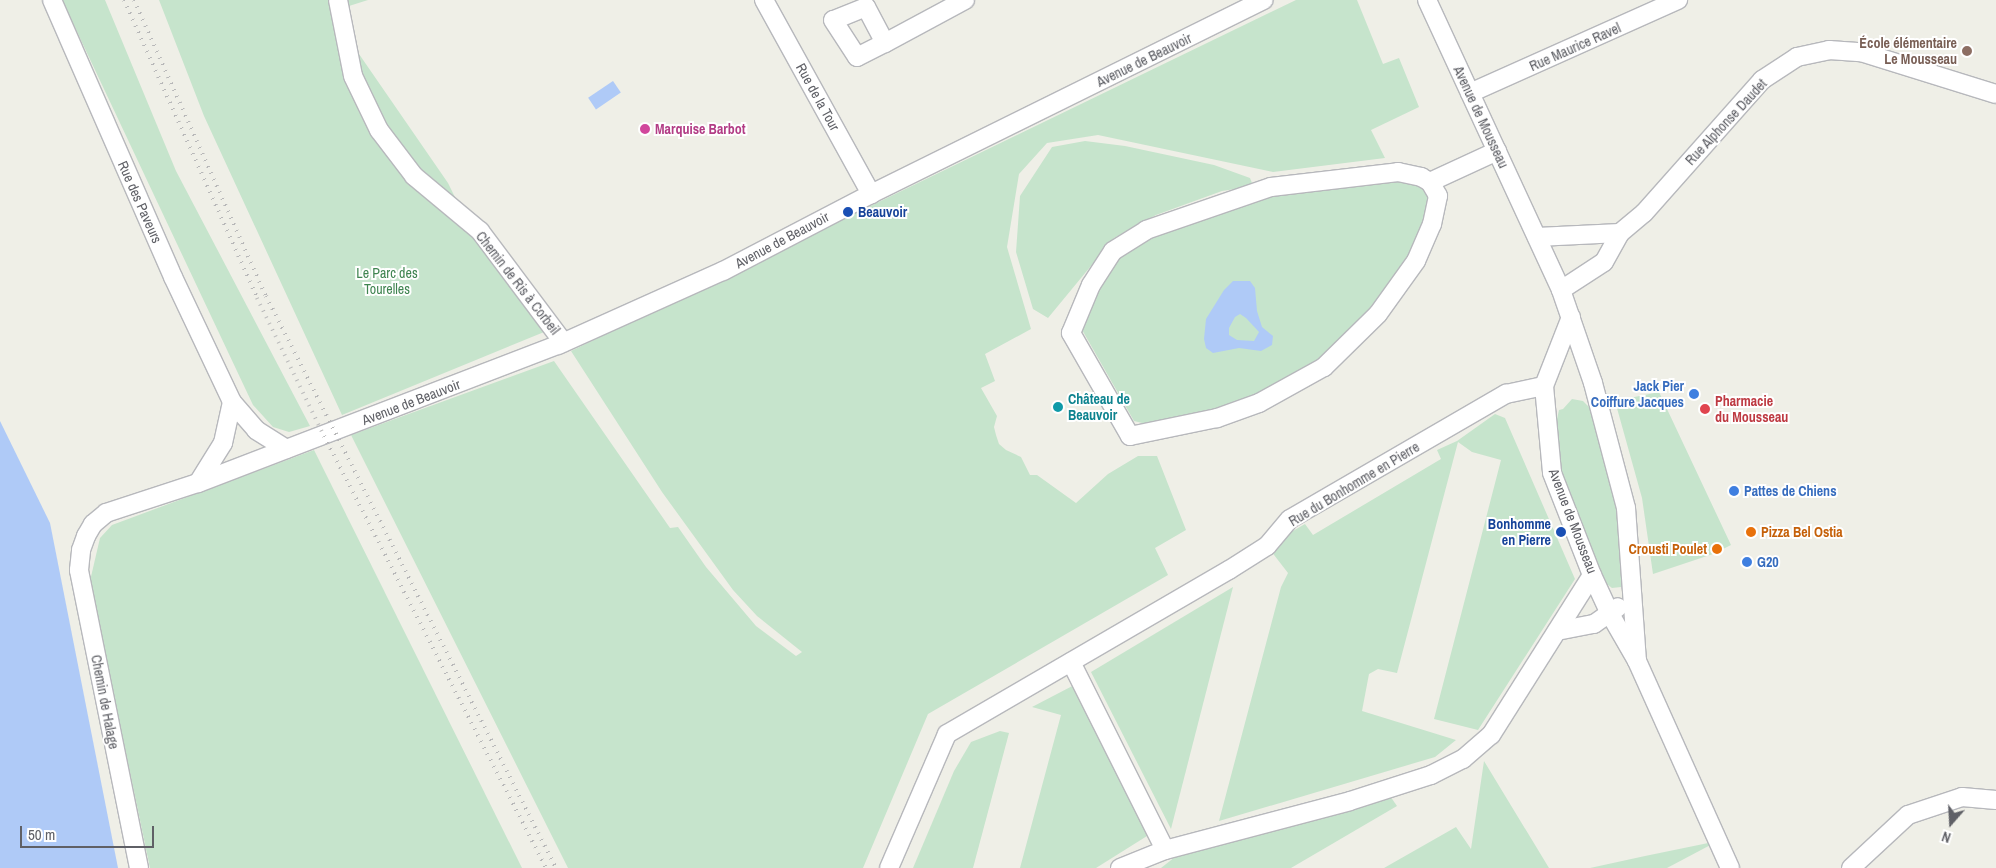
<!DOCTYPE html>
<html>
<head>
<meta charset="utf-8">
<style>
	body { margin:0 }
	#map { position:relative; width:1996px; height:868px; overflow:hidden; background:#efefe7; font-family:"Archivo Narrow",sans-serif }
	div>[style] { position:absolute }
	.green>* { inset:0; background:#c6e4cc }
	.water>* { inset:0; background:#afcaf7; transform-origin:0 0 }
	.roads { filter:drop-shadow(1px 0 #b7b8bc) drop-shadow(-1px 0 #b7b8bc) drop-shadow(0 1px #b7b8bc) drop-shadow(0 -1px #b7b8bc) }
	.minor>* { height:18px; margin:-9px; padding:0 9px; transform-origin:9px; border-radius:9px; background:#fff }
	.rail>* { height:4px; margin-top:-2px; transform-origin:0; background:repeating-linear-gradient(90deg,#b7b7b8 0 1px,transparent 0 7px) }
	.dots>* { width:14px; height:14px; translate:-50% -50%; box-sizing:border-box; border:2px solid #fff; border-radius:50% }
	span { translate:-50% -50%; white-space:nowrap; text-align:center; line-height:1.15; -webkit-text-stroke:4px #fff; paint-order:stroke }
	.education-label { font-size:14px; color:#785e54; font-weight:700 }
	.right { translate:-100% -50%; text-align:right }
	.street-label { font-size:14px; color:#5f6066 }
	.hotel-label { font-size:14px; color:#b23c85; font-weight:700 }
	.left { translate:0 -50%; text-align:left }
	.transit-label { font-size:14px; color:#164399; font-weight:700 }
	.park-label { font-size:14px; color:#3f8450 }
	.shop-label { font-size:14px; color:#366cbe; font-weight:700 }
	.culture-label { font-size:14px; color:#0d838f; font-weight:700 }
	.health-label { font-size:14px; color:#be3a42; font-weight:700 }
	.food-label { font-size:14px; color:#c56008; font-weight:700 }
	.north { position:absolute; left:1926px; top:798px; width:50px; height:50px; -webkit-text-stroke:4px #fff; paint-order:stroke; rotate:199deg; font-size:14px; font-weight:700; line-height:20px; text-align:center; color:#5f6066 }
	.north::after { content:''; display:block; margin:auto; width:18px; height:22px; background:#5f6066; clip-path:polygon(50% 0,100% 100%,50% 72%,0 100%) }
	.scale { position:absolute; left:20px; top:826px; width:134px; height:22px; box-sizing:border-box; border:2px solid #5f6066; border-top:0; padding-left:6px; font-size:15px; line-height:18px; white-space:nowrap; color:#5f6066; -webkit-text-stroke:4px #fff; paint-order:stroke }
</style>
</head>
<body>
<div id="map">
	<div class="green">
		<i style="clip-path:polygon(62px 0,105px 0,176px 171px,310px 426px,289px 432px,273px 427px,253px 405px)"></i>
		<i style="clip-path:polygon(159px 0,368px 0,330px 12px,448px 183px,477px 242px,549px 330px,342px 415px,204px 116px)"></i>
		<i style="clip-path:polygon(1296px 0,1357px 0,1383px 64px,1399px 58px,1419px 107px,1371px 130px,1385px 158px,1273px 172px,1098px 135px,1047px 143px,1019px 174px,1007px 247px,1031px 329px,985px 354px,995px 381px,981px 388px,997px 416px,994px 427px,996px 435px,999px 444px,1006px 450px,1021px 457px,1030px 475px,1037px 475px,1076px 503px,1108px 474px,1138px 456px,1157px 456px,1186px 530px,1155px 548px,1168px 575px,928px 714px,863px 868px,568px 868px,351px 435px,554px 361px,670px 528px,678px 527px,706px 567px,756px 626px,796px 656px,802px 652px,757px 616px,733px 590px,662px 492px,571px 351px)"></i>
		<i style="clip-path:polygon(1085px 141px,1125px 146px,1214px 165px,1250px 178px,1252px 183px,1248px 187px,1222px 191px,1156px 215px,1114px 238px,1048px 318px,1033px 309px,1016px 252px,1020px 196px,1052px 147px)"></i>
		<i style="clip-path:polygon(1398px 172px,1438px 196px,1416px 261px,1324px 367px,1259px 403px,1163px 428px,1134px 421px,1081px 328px,1113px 251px,1219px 203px)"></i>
		<i style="clip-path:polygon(1659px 392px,1731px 545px,1713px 554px,1653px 574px,1642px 498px,1615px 401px)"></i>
		<i style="clip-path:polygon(1572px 399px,1583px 401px,1590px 408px,1595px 410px,1613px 472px,1625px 574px,1621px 587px,1612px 588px,1604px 582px,1557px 466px,1553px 436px,1559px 410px,1563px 409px)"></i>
		<i style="clip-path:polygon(1495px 414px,1505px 418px,1575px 579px,1478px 730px,1434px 719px,1501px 460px,1472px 452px,1458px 442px,1397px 673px,1378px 669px,1369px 674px,1362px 711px,1456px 740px,1435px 757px,1219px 821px,1281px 587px,1288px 573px,1267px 546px,1305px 524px,1313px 535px,1441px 459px,1437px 450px,1457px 441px)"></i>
		<i style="clip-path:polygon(314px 450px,522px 868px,150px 868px,90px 581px,100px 538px,112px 525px)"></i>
		<i style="clip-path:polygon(1233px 587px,1171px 829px,1091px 672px)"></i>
		<i style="clip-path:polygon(1080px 682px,1155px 831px,1096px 868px,1020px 868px,1061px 715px,1032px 707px)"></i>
		<i style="clip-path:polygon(1000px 731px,1009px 733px,973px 868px,913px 868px,954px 771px,971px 742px)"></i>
		<i style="clip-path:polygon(1484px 761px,1549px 868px,1384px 868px,1456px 827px,1471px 849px)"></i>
		<i style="clip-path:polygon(1390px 796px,1397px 806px,1291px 868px,1161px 868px,1175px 857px)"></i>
		<i style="clip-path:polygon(1718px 841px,1667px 868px,1590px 868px,1645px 856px)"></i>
	</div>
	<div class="water">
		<i style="left:613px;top:81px;width:14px;height:30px;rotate:56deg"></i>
		<i style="clip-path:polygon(evenodd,1233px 281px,1250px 281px,1255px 288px,1257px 311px,1262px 327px,1273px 336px,1272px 345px,1261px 351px,1239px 348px,1213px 353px,1206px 348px,1204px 339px,1206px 319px,1224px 290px,1233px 281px,1240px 314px,1246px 318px,1259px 332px,1254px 341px,1237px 340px,1229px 335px,1229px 328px,1235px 317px,1240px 314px)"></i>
		<i style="clip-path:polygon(0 421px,50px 523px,118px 868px,0 868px)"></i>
	</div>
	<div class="roads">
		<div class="minor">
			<i style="left:52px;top:0;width:302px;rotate:66.4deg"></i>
			<i style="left:173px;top:277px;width:138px;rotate:64.7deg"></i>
			<i style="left:232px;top:402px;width:37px;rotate:49deg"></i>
			<i style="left:256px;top:430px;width:36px;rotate:32deg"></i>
			<i style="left:338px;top:0;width:77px;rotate:78.8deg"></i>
			<i style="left:353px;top:76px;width:60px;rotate:64.3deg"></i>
			<i style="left:379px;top:130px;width:58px;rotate:52.7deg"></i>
			<i style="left:414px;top:176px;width:86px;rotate:39.8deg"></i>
			<i style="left:480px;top:231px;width:139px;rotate:53.2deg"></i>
			<i style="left:764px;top:0;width:222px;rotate:61.1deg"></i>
			<i style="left:1427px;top:0;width:319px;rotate:65.2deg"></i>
			<i style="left:1561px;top:290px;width:98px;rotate:71deg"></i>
			<i style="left:1593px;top:383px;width:129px;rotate:75.2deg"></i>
			<i style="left:1626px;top:508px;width:153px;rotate:85.9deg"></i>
			<i style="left:885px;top:43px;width:41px;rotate:-117.8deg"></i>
			<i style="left:866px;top:7px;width:35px;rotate:158deg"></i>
			<i style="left:833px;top:20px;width:44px;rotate:57deg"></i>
			<i style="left:857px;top:57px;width:31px;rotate:-27deg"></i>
			<i style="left:885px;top:43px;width:91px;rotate:-28.3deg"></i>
			<i style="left:1470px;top:93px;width:228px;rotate:-24.1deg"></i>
			<i style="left:1398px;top:172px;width:24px;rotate:12deg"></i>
			<i style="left:1421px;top:177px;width:10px;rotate:29deg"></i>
			<i style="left:1430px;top:182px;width:16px;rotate:60deg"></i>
			<i style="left:1438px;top:196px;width:29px;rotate:102deg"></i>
			<i style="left:1432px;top:224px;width:40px;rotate:113.4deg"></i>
			<i style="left:1416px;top:261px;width:65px;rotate:125.6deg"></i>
			<i style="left:1378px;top:314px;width:76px;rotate:135.5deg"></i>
			<i style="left:1324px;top:367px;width:74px;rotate:151deg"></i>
			<i style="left:1259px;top:403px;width:45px;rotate:160.3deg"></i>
			<i style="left:1217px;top:418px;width:89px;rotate:168.3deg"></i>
			<i style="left:1130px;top:436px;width:119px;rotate:-119.8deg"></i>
			<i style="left:1071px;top:333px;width:52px;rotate:-67.4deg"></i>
			<i style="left:1091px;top:285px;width:40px;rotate:-57.1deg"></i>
			<i style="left:1113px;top:251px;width:39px;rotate:-32deg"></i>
			<i style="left:1146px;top:230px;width:132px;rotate:-19deg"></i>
			<i style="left:1271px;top:187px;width:128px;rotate:-6.7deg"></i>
			<i style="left:1430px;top:182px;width:74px;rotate:-24.8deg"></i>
			<i style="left:1537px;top:237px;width:83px;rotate:-2.8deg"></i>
			<i style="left:1561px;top:290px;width:51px;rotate:-33.1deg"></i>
			<i style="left:1604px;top:262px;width:33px;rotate:-61deg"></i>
			<i style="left:1620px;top:233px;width:31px;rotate:-40deg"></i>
			<i style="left:1644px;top:213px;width:178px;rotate:-48.4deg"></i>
			<i style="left:1762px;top:80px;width:42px;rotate:-33.3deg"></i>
			<i style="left:1797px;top:57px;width:33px;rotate:-12deg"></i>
			<i style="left:1829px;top:50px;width:32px;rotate:4deg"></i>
			<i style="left:1861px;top:52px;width:141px;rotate:17.3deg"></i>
			<i style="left:1571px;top:317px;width:74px;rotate:111.4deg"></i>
			<i style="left:1544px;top:386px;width:87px;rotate:84.7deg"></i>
			<i style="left:1552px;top:473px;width:110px;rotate:68.6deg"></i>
			<i style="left:1592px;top:575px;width:43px;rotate:65.2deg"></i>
			<i style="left:1610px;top:614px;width:54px;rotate:60.1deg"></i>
			<i style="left:1637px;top:661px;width:227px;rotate:65.8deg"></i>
			<i style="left:198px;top:483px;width:47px;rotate:-58deg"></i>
			<i style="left:223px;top:443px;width:42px;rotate:-77.6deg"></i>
			<i style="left:1557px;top:631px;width:38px;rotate:-11deg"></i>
			<i style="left:1594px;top:624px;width:29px;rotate:-35deg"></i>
			<i style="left:1071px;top:662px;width:210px;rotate:63.4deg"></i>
			<i style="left:139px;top:868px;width:304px;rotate:-101.4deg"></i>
			<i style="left:79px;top:570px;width:20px;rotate:-84deg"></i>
			<i style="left:81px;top:550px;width:15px;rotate:-70deg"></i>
			<i style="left:86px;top:536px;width:14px;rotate:-60deg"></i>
			<i style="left:93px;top:524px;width:17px;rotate:-40deg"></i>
			<i style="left:106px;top:513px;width:97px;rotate:-18.1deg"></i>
			<i style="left:198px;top:483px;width:386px;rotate:-21deg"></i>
			<i style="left:558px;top:345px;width:181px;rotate:-24.2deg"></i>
			<i style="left:723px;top:271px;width:167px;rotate:-27.5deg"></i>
			<i style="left:871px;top:194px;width:438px;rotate:-26.3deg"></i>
			<i style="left:889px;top:868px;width:146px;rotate:-66.6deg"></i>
			<i style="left:947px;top:734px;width:326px;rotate:-30.2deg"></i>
			<i style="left:1229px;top:570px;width:45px;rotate:-32.3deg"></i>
			<i style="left:1267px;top:546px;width:35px;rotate:-50deg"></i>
			<i style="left:1290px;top:519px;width:250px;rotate:-30.1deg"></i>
			<i style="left:1506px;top:394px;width:39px;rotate:-12deg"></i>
			<i style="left:1120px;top:868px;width:48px;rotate:-21.8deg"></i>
			<i style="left:1165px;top:850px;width:191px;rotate:-14.8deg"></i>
			<i style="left:1350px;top:801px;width:85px;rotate:-17.8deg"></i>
			<i style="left:1431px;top:775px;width:36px;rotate:-27deg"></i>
			<i style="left:1463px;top:759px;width:37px;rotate:-41deg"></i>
			<i style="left:1491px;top:735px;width:189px;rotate:-57.7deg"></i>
			<i style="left:1851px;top:868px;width:78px;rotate:-42.9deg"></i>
			<i style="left:1908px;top:815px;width:57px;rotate:-18.4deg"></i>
			<i style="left:1962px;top:797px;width:34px;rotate:5deg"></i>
		</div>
	</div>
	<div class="rail">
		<i style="left:124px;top:0;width:326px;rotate:65.9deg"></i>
		<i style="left:257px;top:298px;width:153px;rotate:64.1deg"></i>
		<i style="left:324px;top:436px;width:486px;rotate:62.8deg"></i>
		<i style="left:134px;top:0;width:324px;rotate:66deg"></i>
		<i style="left:266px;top:296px;width:641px;rotate:63.12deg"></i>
	</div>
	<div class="dots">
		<i style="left:1967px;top:51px;background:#8d6e63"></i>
		<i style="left:645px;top:129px;background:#d1479c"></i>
		<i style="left:848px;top:212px;background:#1a4fb4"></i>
		<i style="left:1694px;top:394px;background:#3f7fe0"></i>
		<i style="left:1058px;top:407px;background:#0f9aa8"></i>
		<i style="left:1705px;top:409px;background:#e0444e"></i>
		<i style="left:1734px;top:491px;background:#3f7fe0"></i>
		<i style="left:1561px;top:532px;background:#1a4fb4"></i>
		<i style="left:1751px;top:532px;background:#e8710a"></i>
		<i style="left:1717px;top:549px;background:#e8710a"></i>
		<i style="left:1747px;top:562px;background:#3f7fe0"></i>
	</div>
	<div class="education-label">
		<span class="right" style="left:1957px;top:51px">École élémentaire<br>Le Mousseau</span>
	</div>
	<div class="street-label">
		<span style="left:1575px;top:47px;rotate:-24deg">Rue Maurice Ravel</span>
		<span style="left:1144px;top:60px;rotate:-26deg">Avenue de Beauvoir</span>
		<span style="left:818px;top:97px;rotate:61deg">Rue de la Tour</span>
		<span style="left:1481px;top:117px;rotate:65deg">Avenue de Mousseau</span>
		<span style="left:1726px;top:122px;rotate:-47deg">Rue Alphonse Daudet</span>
		<span style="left:140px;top:202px;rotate:66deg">Rue des Paveurs</span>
		<span style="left:782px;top:240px;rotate:-28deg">Avenue de Beauvoir</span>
		<span style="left:518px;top:283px;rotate:52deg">Chemin de Ris à Corbeil</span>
		<span style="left:411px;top:402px;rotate:-21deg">Avenue de Beauvoir</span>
		<span style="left:1354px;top:484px;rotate:-31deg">Rue du Bonhomme en Pierre</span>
		<span style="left:1573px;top:521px;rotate:69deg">Avenue de Mousseau</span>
		<span style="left:105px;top:702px;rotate:79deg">Chemin de Halage</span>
	</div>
	<div class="hotel-label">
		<span class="left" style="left:655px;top:129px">Marquise Barbot</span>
	</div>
	<div class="transit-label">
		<span class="left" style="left:858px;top:212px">Beauvoir</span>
		<span class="right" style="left:1551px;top:532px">Bonhomme<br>en Pierre</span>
	</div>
	<div class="park-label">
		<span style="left:387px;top:281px">Le Parc des<br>Tourelles</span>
	</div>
	<div class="shop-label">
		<span class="right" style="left:1684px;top:394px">Jack Pier<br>Coiffure Jacques</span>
		<span class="left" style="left:1744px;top:491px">Pattes de Chiens</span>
		<span class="left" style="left:1757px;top:562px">G20</span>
	</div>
	<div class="culture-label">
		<span class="left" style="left:1068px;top:407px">Château de<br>Beauvoir</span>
	</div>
	<div class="health-label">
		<span class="left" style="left:1715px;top:409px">Pharmacie<br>du Mousseau</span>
	</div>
	<div class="food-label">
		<span class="left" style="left:1761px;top:532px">Pizza Bel Ostia</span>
		<span class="right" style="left:1707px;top:549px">Crousti Poulet</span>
	</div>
	<div class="north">N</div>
	<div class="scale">50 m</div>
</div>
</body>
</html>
